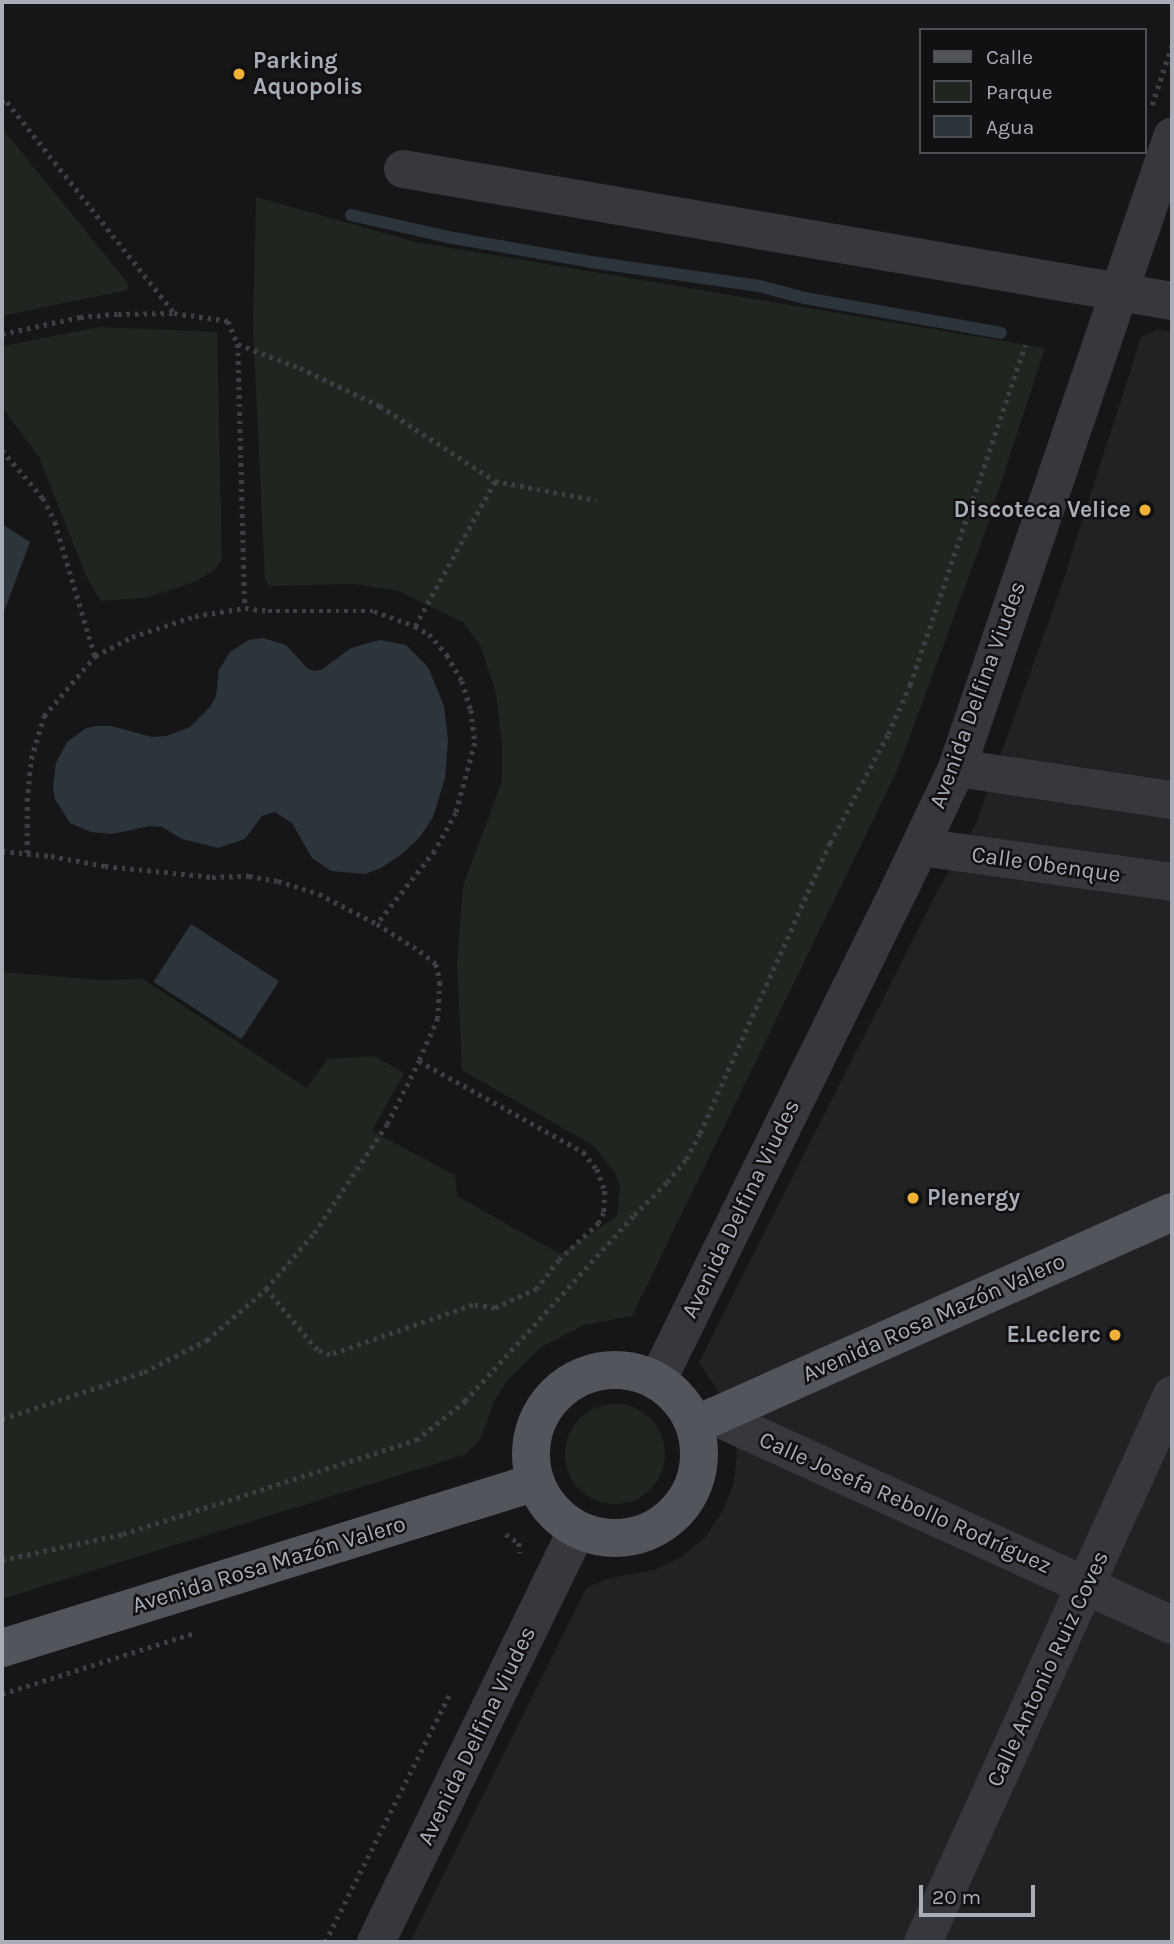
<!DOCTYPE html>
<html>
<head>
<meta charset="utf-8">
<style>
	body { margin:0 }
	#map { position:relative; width:1174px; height:1944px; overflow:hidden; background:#161618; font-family:Karla,sans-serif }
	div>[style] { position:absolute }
	.built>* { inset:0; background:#222225 }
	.green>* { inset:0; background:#1e261f }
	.round { border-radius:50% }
	.water>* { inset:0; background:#2c353c; transform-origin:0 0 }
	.stream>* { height:12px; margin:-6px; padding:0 6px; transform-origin:6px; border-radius:6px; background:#2c353c }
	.path>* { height:4.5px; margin-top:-2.25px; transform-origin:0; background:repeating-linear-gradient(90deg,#3d3f44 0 3.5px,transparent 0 8.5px) }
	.minor>* { height:38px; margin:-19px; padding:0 19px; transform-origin:19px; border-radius:19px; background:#37383d }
	.major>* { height:38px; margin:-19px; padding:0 19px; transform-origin:19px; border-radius:19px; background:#53555c }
	.major>.ring { margin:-19px; padding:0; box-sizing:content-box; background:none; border:38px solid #53555c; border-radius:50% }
	.dots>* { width:19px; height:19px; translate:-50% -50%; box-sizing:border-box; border:4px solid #111113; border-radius:50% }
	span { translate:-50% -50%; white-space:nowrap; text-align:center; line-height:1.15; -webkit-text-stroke:5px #111113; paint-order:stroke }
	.poi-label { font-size:23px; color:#a8adb8; font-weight:700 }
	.left { translate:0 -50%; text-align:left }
	.right { translate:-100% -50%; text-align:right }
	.street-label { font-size:23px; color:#a8adb8 }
	.frame { position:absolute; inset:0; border:4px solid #a8adb8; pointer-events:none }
	.legend { position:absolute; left:919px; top:28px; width:228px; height:126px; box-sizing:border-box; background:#111113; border:2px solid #4d4f55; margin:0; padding:9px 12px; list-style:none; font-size:21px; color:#a8adb8 }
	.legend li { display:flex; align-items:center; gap:14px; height:35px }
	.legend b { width:35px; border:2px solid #4d4f55 }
	.scale { position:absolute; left:919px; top:1885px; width:116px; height:32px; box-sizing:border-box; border:4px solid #a8adb8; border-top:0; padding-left:9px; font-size:21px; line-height:24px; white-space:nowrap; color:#a8adb8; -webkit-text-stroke:5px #111113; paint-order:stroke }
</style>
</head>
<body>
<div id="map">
	<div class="built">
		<i style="clip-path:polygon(1157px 329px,1172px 332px,1172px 1942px,410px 1942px,587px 1587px,608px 1579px,656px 1569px,683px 1556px,705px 1537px,722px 1512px,733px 1485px,737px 1455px,733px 1425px,722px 1398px,699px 1362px,939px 888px,976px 823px,1061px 587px,1141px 337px)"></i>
	</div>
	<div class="green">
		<i style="clip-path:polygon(2px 128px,127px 282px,128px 290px,2px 316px)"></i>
		<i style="clip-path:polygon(256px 197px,416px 242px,1045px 348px,983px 538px,897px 771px,632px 1316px,584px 1325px,541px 1347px,507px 1381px,494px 1402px,480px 1440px,464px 1455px,2px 1599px,2px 972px,101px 980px,143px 979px,307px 1088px,327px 1059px,375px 1056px,404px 1073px,372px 1131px,455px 1175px,457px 1196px,560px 1254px,617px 1216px,620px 1187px,615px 1173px,594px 1146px,462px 1070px,457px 963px,463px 886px,502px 781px,502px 743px,496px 693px,480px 645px,464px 623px,399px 591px,354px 584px,271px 586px,265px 581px,253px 328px)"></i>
		<i style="clip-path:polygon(100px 327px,217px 332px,222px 560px,214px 570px,195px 582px,146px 598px,101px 601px,87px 578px,39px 457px,2px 407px,2px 346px)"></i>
		<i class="round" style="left:565px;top:1404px;width:100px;height:100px"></i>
	</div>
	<div class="water">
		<i style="clip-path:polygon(2px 524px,30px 542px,2px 617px)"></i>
		<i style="clip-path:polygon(263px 638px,286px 645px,308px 669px,314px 671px,321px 670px,351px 648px,380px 640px,406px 645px,428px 667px,444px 706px,448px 741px,445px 778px,433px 817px,420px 837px,402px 854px,381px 868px,365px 874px,331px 871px,312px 858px,292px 823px,275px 812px,262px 816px,245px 839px,218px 848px,182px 839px,162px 827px,150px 826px,112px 834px,91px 832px,70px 823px,55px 799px,53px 786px,56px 763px,67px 742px,86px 728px,97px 726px,111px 726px,152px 737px,167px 736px,190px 727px,210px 707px,216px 696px,219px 670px,230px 652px,249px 640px)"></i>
		<i style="left:191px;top:924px;width:105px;height:69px;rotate:33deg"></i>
	</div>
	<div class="stream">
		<i style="left:351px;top:215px;width:99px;rotate:12.8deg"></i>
		<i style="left:448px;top:237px;width:145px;rotate:9.9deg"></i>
		<i style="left:591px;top:262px;width:170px;rotate:8.1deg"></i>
		<i style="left:759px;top:286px;width:48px;rotate:14.6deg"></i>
		<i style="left:805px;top:298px;width:199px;rotate:10.1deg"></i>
	</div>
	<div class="path">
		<i style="left:2px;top:102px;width:5px"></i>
		<i style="left:7px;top:102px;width:269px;rotate:51.6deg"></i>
		<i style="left:1152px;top:105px;width:63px;rotate:-71.6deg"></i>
		<i style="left:2px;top:334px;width:80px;rotate:-12.3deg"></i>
		<i style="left:80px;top:317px;width:38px;rotate:-5deg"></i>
		<i style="left:118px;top:314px;width:56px;rotate:-1deg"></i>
		<i style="left:174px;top:313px;width:55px;rotate:8.4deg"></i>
		<i style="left:228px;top:321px;width:25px;rotate:67deg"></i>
		<i style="left:238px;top:344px;width:264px;rotate:88.5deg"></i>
		<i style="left:245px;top:608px;width:23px;rotate:7deg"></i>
		<i style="left:268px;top:611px;width:106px"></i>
		<i style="left:374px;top:611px;width:44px;rotate:20.1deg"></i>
		<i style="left:415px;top:626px;width:16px;rotate:30deg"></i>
		<i style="left:429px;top:634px;width:28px;rotate:49deg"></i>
		<i style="left:447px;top:655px;width:30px;rotate:60deg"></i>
		<i style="left:462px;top:681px;width:30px;rotate:73deg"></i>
		<i style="left:471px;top:710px;width:33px;rotate:83deg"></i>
		<i style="left:475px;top:743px;width:73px;rotate:105.2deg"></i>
		<i style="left:456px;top:813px;width:43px;rotate:118.9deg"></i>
		<i style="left:435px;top:851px;width:93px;rotate:128.5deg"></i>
		<i style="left:377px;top:924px;width:51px;rotate:32.1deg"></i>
		<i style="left:420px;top:951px;width:21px;rotate:39deg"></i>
		<i style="left:436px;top:964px;width:18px;rotate:77deg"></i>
		<i style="left:440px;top:982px;width:36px;rotate:93deg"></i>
		<i style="left:438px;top:1018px;width:47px;rotate:113.8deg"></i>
		<i style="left:419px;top:1061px;width:188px;rotate:29deg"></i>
		<i style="left:583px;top:1152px;width:22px;rotate:51deg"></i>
		<i style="left:597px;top:1169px;width:23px;rotate:70deg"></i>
		<i style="left:605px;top:1191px;width:22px;rotate:93deg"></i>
		<i style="left:604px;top:1213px;width:11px;rotate:117deg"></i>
		<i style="left:599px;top:1223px;width:54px;rotate:137.2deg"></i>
		<i style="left:559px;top:1260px;width:36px;rotate:127deg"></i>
		<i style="left:537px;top:1289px;width:46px;rotate:155.7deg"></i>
		<i style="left:495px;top:1308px;width:22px;rotate:-172deg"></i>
		<i style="left:473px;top:1305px;width:151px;rotate:160.7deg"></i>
		<i style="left:330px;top:1355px;width:14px;rotate:-159deg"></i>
		<i style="left:317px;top:1350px;width:80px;rotate:-129.9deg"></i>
		<i style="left:238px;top:344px;width:66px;rotate:21.2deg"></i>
		<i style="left:300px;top:368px;width:89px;rotate:25.4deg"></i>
		<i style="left:380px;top:406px;width:137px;rotate:33.1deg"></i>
		<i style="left:495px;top:481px;width:103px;rotate:10.7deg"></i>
		<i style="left:2px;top:450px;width:63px;rotate:49.5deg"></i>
		<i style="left:43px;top:498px;width:27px;rotate:63deg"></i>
		<i style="left:55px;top:522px;width:140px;rotate:73.4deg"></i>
		<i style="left:415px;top:626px;width:166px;rotate:-61.1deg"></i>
		<i style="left:2px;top:851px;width:49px;rotate:5.8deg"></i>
		<i style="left:51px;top:856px;width:55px;rotate:10.5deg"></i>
		<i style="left:105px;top:866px;width:108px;rotate:5.9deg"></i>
		<i style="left:212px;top:877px;width:37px;rotate:-2deg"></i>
		<i style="left:249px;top:876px;width:29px;rotate:10deg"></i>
		<i style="left:278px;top:881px;width:43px;rotate:17.6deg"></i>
		<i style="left:319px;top:894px;width:65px;rotate:27.3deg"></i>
		<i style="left:27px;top:853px;width:52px;rotate:-90deg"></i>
		<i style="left:27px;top:801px;width:42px;rotate:-84.6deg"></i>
		<i style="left:31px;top:759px;width:45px;rotate:-73.2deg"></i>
		<i style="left:44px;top:716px;width:79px;rotate:-49.6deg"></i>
		<i style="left:95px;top:656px;width:42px;rotate:-27.2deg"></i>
		<i style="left:132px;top:637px;width:66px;rotate:-18.4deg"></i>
		<i style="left:195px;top:616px;width:51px;rotate:-9.1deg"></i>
		<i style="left:2px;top:1419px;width:150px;rotate:-18.3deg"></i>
		<i style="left:144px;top:1372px;width:71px;rotate:-26.9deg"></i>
		<i style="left:207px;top:1340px;width:78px;rotate:-40.8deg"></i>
		<i style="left:266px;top:1289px;width:74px;rotate:-49.4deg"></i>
		<i style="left:314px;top:1233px;width:131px;rotate:-56.2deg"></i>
		<i style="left:387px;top:1124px;width:71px;rotate:-63.1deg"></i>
		<i style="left:506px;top:1534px;width:16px;rotate:35deg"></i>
		<i style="left:519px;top:1543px;width:10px;rotate:84deg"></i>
		<i style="left:2px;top:1560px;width:124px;rotate:-12.1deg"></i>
		<i style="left:123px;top:1534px;width:308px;rotate:-17.8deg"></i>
		<i style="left:416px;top:1440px;width:63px;rotate:-38.5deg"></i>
		<i style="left:465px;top:1401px;width:251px;rotate:-47.7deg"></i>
		<i style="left:634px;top:1215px;width:47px;rotate:-45deg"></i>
		<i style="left:667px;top:1182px;width:30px;rotate:-50deg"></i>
		<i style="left:686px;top:1159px;width:30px;rotate:-62deg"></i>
		<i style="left:700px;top:1133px;width:318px;rotate:-65.9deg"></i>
		<i style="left:830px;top:843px;width:123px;rotate:-62deg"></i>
		<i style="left:888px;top:734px;width:54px;rotate:-65.8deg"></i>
		<i style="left:910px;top:685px;width:359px;rotate:-71.3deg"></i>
		<i style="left:2px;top:1694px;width:201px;rotate:-17.6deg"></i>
		<i style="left:325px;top:1942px;width:280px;rotate:-63.3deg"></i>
	</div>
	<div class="minor">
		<i style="left:403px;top:169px;width:780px;rotate:9.74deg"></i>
		<i style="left:957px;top:768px;width:217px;rotate:8.5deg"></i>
		<i style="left:920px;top:847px;width:254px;rotate:7.9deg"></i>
		<i style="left:657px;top:1381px;width:552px;rotate:-63.76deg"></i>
		<i style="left:901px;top:886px;width:131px;rotate:-64.6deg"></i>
		<i style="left:957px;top:768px;width:667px;rotate:-71.18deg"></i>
		<i style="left:714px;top:1416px;width:503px;rotate:24.53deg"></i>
		<i style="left:376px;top:1942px;width:458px;rotate:-64deg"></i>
		<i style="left:923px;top:1942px;width:601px;rotate:-65.52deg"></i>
	</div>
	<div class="major">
		<i class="ring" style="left:531px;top:1370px;width:130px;height:130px"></i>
		<i style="left:695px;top:1425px;width:522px;rotate:-24.06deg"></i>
		<i style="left:2px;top:1648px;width:559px;rotate:-17.27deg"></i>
	</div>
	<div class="dots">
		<i style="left:239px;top:74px;background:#f2b134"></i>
		<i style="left:1145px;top:510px;background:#f2b134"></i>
		<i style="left:913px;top:1198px;background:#f2b134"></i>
		<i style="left:1115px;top:1335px;background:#f2b134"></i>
	</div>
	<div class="poi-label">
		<span class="left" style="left:253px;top:74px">Parking<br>Aquopolis</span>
		<span class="right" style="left:1131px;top:510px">Discoteca Velice</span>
		<span class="left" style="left:927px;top:1198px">Plenergy</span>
		<span class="right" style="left:1101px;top:1335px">E.Leclerc</span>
	</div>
	<div class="street-label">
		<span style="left:978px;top:695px;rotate:-70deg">Avenida Delfina Viudes</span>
		<span style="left:1046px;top:865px;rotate:8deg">Calle Obenque</span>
		<span style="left:741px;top:1209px;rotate:-64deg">Avenida Delfina Viudes</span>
		<span style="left:934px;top:1318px;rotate:-24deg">Avenida Rosa Mazón Valero</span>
		<span style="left:905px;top:1503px;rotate:24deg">Calle Josefa Rebollo Rodríguez</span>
		<span style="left:269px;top:1565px;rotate:-17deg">Avenida Rosa Mazón Valero</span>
		<span style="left:1048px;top:1669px;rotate:-65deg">Calle Antonio Ruiz Coves</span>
		<span style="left:477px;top:1736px;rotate:-64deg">Avenida Delfina Viudes</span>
	</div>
	<div class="frame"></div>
	<ul class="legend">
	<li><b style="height:9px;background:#53555c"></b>Calle</li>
	<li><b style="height:19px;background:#1e261f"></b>Parque</li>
	<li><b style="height:19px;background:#2c353c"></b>Agua</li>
	</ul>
	<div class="scale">20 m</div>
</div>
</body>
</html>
